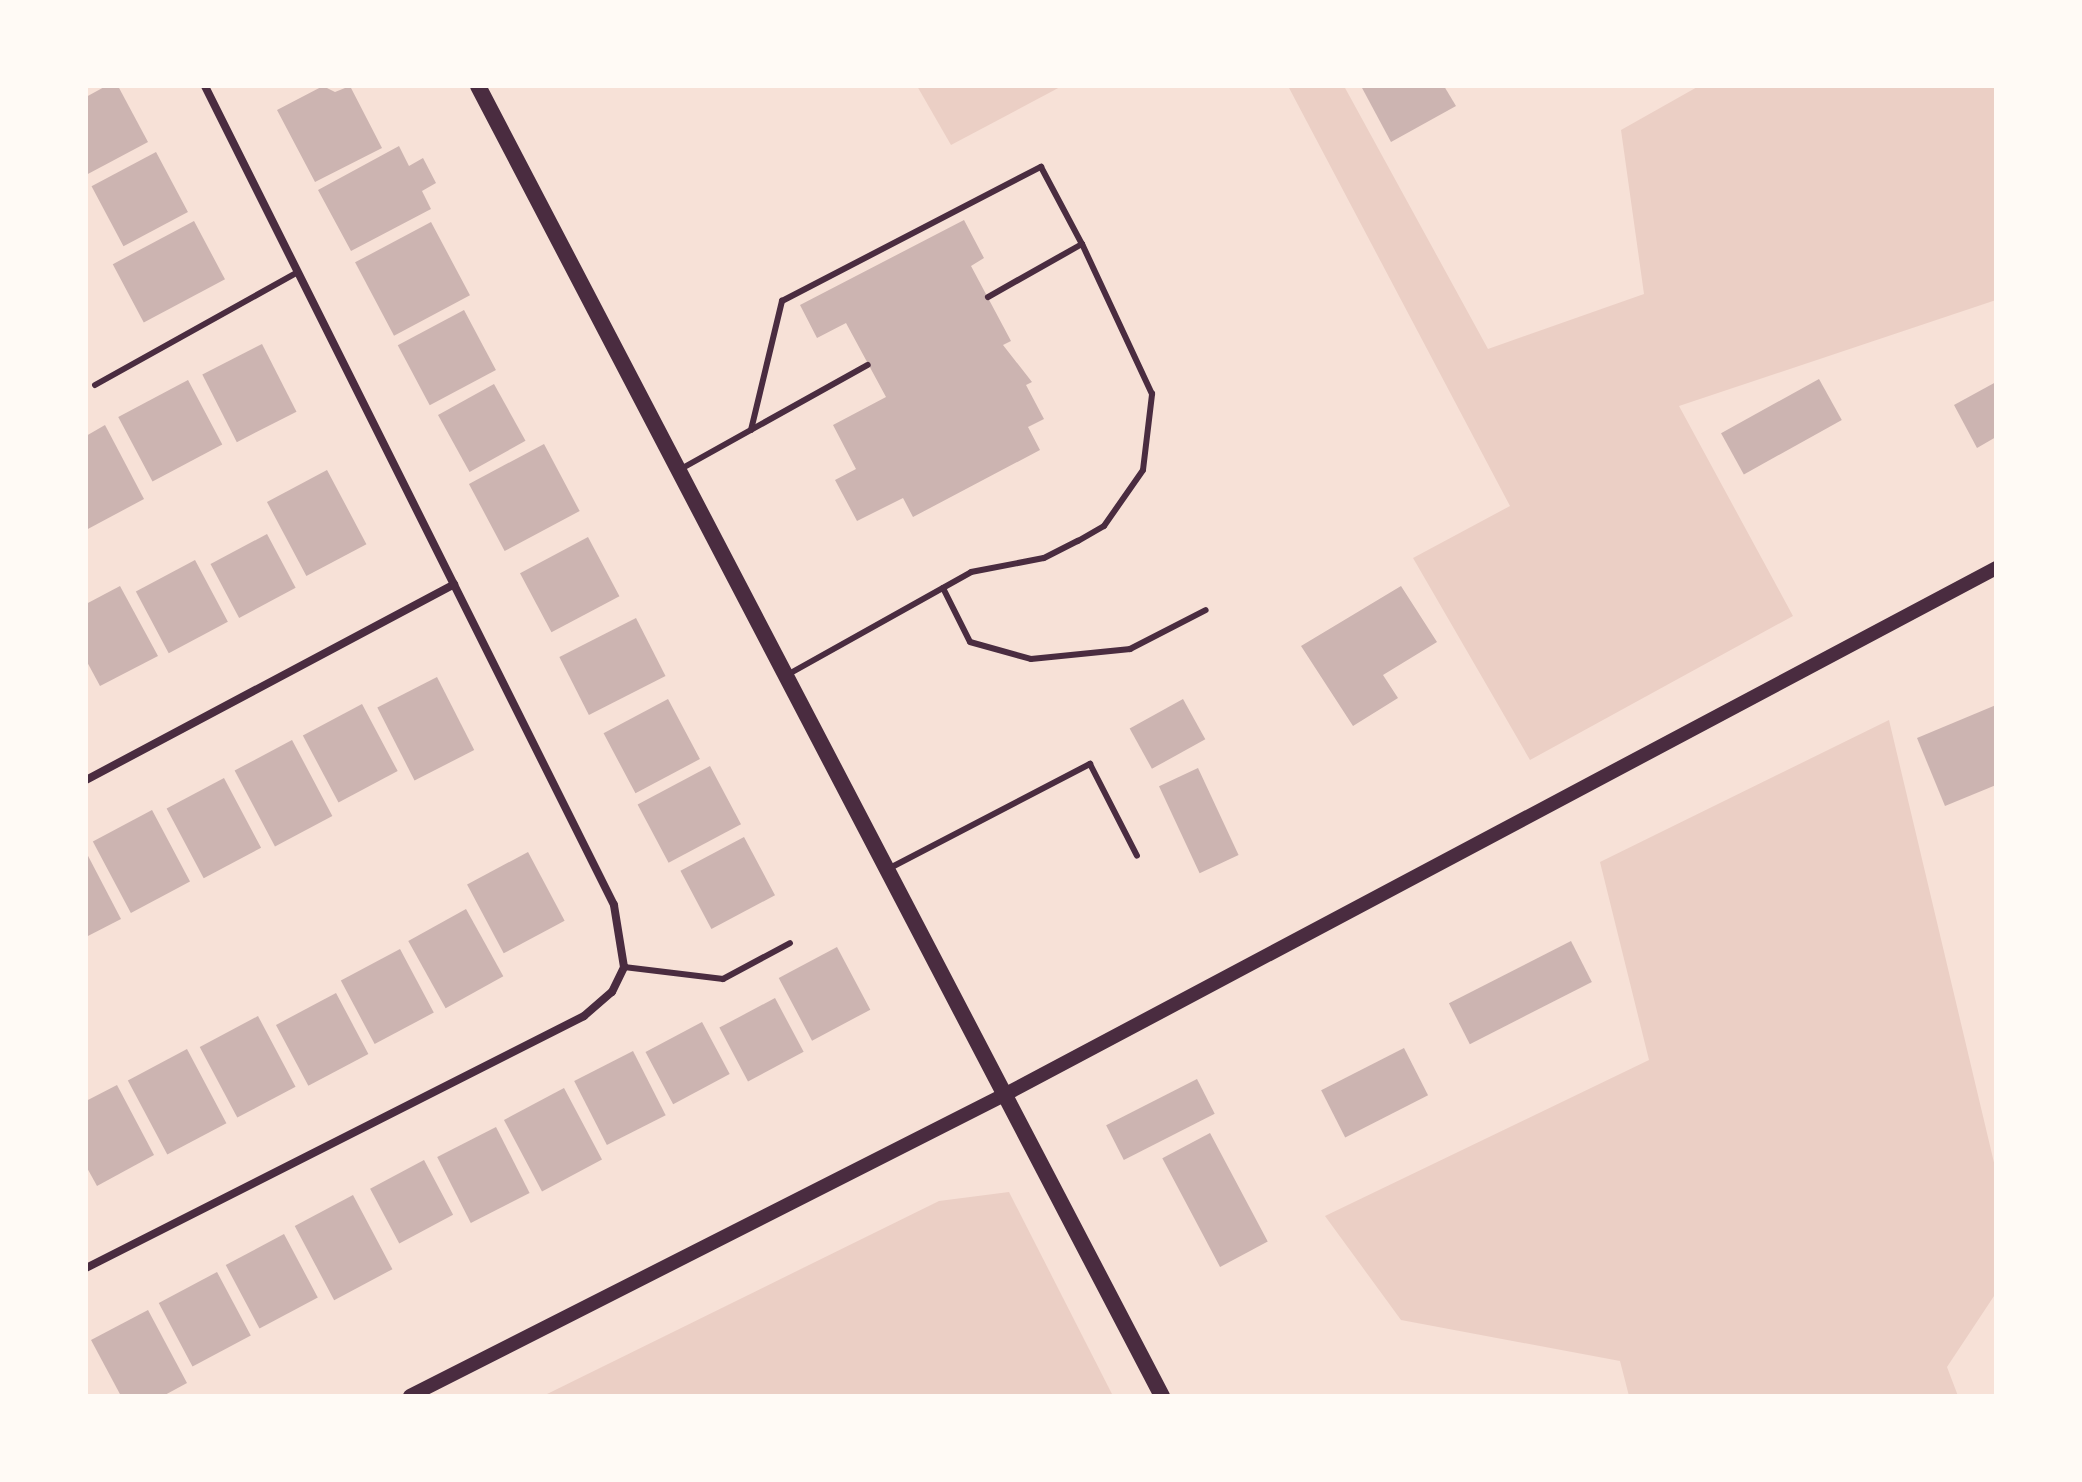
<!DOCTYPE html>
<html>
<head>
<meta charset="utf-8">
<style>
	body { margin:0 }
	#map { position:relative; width:2082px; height:1482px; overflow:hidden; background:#f7e1d7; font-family:"Open Sans",sans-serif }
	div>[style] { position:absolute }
	.green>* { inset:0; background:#ebcfc5 }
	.building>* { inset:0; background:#ccb4b1; transform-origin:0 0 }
	.service>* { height:6px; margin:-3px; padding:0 3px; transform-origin:3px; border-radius:3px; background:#4a2c40 }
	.minor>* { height:8px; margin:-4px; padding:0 4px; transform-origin:4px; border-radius:4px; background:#4a2c40 }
	.tertiary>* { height:14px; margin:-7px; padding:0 7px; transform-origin:7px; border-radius:7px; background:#4a2c40 }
	.secondary>* { height:16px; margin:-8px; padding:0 8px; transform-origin:8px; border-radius:8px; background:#4a2c40 }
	span { translate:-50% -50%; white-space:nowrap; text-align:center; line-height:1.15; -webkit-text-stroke:8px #fffaf5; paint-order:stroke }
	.frame { position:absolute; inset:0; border:88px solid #fffaf5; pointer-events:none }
</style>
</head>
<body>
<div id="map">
	<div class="green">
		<i style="clip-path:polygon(917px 86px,1062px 86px,951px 145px)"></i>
		<i style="clip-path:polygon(1288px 86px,1344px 86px,1488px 349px,1644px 294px,1621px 130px,1699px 86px,1996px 86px,1996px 300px,1679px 406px,1793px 616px,1530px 760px,1413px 558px,1510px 506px)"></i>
		<i style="clip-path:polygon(1889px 720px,1996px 1171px,1996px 1293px,1947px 1367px,1958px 1396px,1629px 1396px,1620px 1361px,1401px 1320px,1325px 1216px,1649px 1060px,1600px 862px)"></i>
		<i style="clip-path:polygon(1009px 1192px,1113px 1396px,543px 1396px,939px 1201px)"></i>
	</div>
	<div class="building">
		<i style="clip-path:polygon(106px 86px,118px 86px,148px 142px,86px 175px,86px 97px)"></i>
		<i style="clip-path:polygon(323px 86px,335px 92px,350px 86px,382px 148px,315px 182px,277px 110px)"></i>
		<i style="clip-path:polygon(1361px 86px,1444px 86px,1456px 106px,1391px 142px)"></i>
		<i style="clip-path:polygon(399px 146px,409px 166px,423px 158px,436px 183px,422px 191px,431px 209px,351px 251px,318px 190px)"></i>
		<i style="left:156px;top:152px;width:68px;height:73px;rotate:62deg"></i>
		<i style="clip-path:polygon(964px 220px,984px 258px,971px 266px,1011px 341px,1003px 345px,1032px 382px,1026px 385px,1044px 419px,1028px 427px,1040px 450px,913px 517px,903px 498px,857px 521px,835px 480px,856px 469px,833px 425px,886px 397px,846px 323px,817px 338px,800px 305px)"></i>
		<i style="left:194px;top:221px;width:66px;height:92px;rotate:62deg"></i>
		<i style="left:431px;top:222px;width:83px;height:86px;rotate:62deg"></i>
		<i style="left:464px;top:310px;width:68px;height:75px;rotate:62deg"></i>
		<i style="left:262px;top:344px;width:76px;height:67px;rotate:63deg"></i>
		<i style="left:1819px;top:379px;width:47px;height:112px;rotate:61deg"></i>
		<i style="left:188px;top:380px;width:73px;height:79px;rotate:62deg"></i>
		<i style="clip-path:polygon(1996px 382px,1996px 437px,1977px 448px,1954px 405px)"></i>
		<i style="left:494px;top:384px;width:65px;height:64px;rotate:61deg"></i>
		<i style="clip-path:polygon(105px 425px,144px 499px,86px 530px,86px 436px)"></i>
		<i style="left:544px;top:444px;width:76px;height:85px;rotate:62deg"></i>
		<i style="left:327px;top:470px;width:84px;height:68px;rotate:62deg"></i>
		<i style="left:267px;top:534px;width:61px;height:64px;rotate:62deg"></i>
		<i style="left:588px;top:537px;width:67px;height:77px;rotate:62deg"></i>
		<i style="left:195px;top:560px;width:70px;height:67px;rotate:62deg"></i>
		<i style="clip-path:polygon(120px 586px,158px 656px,100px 686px,86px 660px,86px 604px)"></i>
		<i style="clip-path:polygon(1401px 586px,1437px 642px,1383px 675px,1398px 698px,1353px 726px,1301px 646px)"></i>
		<i style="left:636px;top:618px;width:65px;height:86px;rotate:63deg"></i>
		<i style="left:437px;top:677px;width:82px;height:67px;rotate:63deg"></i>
		<i style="left:668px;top:699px;width:68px;height:73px;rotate:62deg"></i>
		<i style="left:1183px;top:699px;width:46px;height:61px;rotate:61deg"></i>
		<i style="left:362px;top:704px;width:76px;height:67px;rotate:62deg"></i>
		<i style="clip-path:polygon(1996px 705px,1996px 785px,1945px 806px,1917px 738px)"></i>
		<i style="left:292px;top:740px;width:86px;height:65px;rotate:62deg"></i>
		<i style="left:710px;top:766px;width:66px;height:82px;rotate:62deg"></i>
		<i style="left:1198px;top:768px;width:96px;height:43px;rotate:65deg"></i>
		<i style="left:224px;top:778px;width:79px;height:65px;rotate:62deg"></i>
		<i style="left:152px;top:810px;width:81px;height:67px;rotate:62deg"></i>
		<i style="left:744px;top:837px;width:66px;height:72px;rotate:62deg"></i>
		<i style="clip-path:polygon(86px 852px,121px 919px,86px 937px)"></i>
		<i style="left:528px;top:852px;width:78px;height:69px;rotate:62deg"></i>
		<i style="left:466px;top:909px;width:77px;height:66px;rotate:61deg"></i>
		<i style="left:1571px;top:941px;width:46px;height:137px;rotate:63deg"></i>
		<i style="left:837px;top:947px;width:71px;height:66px;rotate:62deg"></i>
		<i style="left:400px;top:949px;width:72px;height:67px;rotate:62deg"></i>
		<i style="left:336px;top:993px;width:69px;height:68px;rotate:62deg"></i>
		<i style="left:775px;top:998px;width:61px;height:63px;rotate:62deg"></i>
		<i style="left:258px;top:1016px;width:80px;height:66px;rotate:62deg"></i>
		<i style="left:702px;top:1022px;width:59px;height:64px;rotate:62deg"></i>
		<i style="left:1404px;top:1048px;width:53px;height:93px;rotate:63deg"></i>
		<i style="left:187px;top:1049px;width:84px;height:67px;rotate:62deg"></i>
		<i style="left:633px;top:1051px;width:72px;height:66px;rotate:63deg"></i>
		<i style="left:1197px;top:1079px;width:39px;height:102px;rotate:63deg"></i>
		<i style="clip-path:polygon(117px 1085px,154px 1155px,97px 1186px,86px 1166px,86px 1101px)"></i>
		<i style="left:564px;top:1088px;width:81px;height:68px;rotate:62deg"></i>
		<i style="left:496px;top:1127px;width:74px;height:66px;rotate:63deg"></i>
		<i style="left:1210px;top:1133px;width:123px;height:54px;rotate:62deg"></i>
		<i style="left:424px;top:1160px;width:62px;height:61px;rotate:62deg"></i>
		<i style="left:353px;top:1195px;width:84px;height:66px;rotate:62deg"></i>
		<i style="left:284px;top:1234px;width:72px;height:66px;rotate:62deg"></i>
		<i style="left:217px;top:1272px;width:72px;height:66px;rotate:62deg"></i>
		<i style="clip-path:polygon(148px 1310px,187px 1383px,163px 1396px,121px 1396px,91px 1340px)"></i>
	</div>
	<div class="service">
		<i style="left:95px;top:385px;width:232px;rotate:-29.1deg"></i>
		<i style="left:751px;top:430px;width:133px;rotate:-76.5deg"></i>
		<i style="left:782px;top:301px;width:292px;rotate:-27.4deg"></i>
		<i style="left:1041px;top:167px;width:87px;rotate:62deg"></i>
		<i style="left:679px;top:470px;width:216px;rotate:-29.1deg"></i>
		<i style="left:943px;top:588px;width:60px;rotate:63.4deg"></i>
		<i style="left:970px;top:642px;width:63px;rotate:15.6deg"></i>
		<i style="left:1031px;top:659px;width:100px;rotate:-5.8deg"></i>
		<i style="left:1130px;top:649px;width:85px;rotate:-27.2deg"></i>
		<i style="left:787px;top:675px;width:211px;rotate:-29.2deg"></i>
		<i style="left:971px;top:572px;width:74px;rotate:-10.9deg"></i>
		<i style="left:1044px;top:558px;width:38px;rotate:-27deg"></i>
		<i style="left:1078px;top:541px;width:30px;rotate:-30deg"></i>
		<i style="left:1104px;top:526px;width:68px;rotate:-55.1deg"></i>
		<i style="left:1143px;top:470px;width:77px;rotate:-83.2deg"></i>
		<i style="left:1152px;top:394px;width:166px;rotate:-115deg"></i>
		<i style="left:1082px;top:244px;width:108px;rotate:150.6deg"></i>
		<i style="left:888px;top:869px;width:228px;rotate:-27.5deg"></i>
		<i style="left:1090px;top:764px;width:103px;rotate:62.9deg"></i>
		<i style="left:624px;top:967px;width:100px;rotate:6.9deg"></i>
		<i style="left:723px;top:979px;width:76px;rotate:-28.2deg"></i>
	</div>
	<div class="minor">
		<i style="left:86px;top:780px;width:417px;rotate:-28deg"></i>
		<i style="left:86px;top:1268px;width:558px;rotate:-26.84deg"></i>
		<i style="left:584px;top:1016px;width:37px;rotate:-41deg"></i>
		<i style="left:612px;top:992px;width:28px;rotate:-64deg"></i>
		<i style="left:624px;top:967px;width:63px;rotate:-99.2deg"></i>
		<i style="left:614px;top:905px;width:915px;rotate:-116.54deg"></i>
	</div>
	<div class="tertiary">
		<i style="left:410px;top:1396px;width:668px;rotate:-26.87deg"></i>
		<i style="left:1006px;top:1094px;width:1121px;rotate:-27.98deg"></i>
	</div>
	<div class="secondary">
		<i style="left:478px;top:86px;width:1478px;rotate:62.43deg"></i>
	</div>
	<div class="frame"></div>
</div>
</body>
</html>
